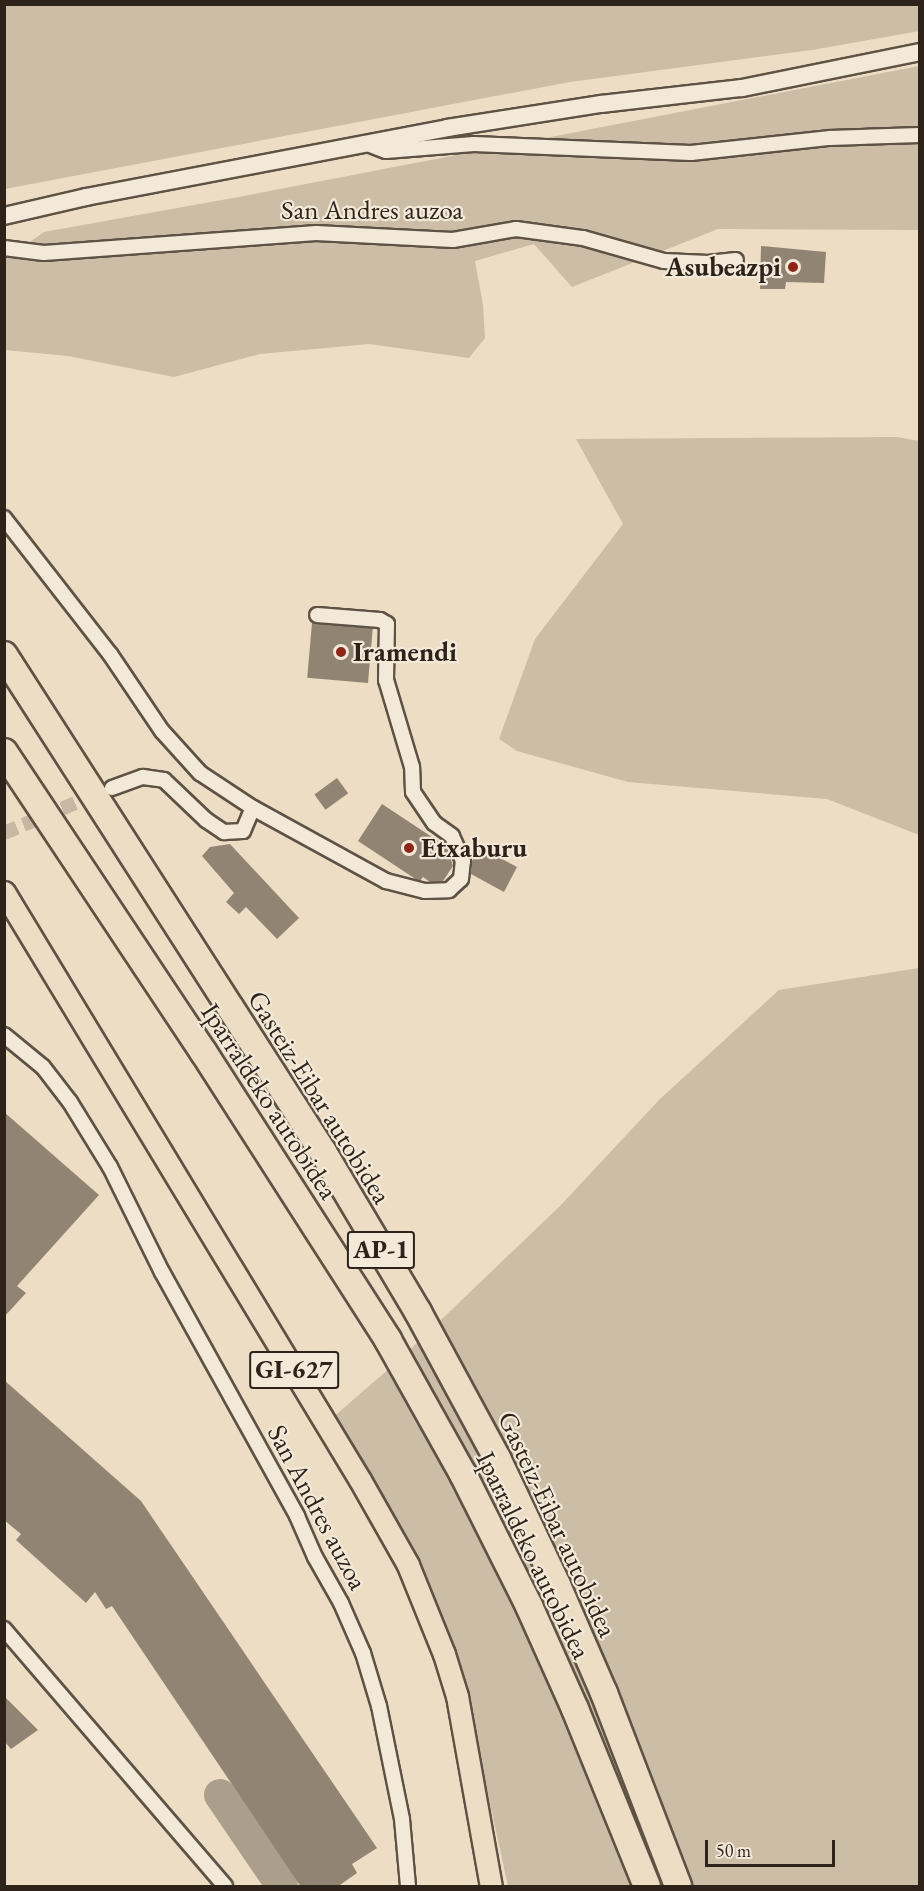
<!DOCTYPE html>
<html>
<head>
<meta charset="utf-8">
<style>
	body { margin:0 }
	#map { position:relative; width:924px; height:1891px; overflow:hidden; background:#ecddc4; font-family:"EB Garamond",serif }
	div>[style] { position:absolute }
	.green>* { inset:0; background:#ccbda7 }
	.river>* { height:32px; margin:-16px; padding:0 16px; transform-origin:16px; border-radius:16px; background:#ab9e8b }
	.building>* { inset:0; background:#918473; transform-origin:0 0 }
	.minor-tunnel>* { height:14px; margin-top:-7px; transform-origin:0; background:repeating-linear-gradient(90deg,#c6b8a2 0 14px,transparent 0 21px) }
	.roads { filter:drop-shadow(2px 0 #5e5245) drop-shadow(-2px 0 #5e5245) drop-shadow(0 2px #5e5245) drop-shadow(0 -2px #5e5245) }
	.minor>* { height:14px; margin:-7px; padding:0 7px; transform-origin:7px; border-radius:7px; background:#f3e9d9 }
	.tertiary>* { height:16px; margin:-8px; padding:0 8px; transform-origin:8px; border-radius:8px; background:#f3e9d9 }
	.primary>* { height:21px; margin:-10.5px; padding:0 10.5px; transform-origin:10.5px; border-radius:10.5px; background:#ecddc4 }
	.motorway>* { height:26px; margin:-13px; padding:0 13px; transform-origin:13px; border-radius:13px; background:#ecddc4 }
	.dots>* { width:16px; height:16px; translate:-50% -50%; box-sizing:border-box; border:3px solid #f3e9d9; border-radius:50% }
	span { translate:-50% -50%; white-space:nowrap; text-align:center; line-height:1.15; -webkit-text-stroke:4.5px #f3e9d9; paint-order:stroke }
	.shield-label span { padding:2px 4px; background:#f3e9d9; border:2px solid; border-radius:4px; -webkit-text-stroke-width:0 }
	.shield-label { font-size:26px; color:#2e231b; font-weight:700 }
	.street-label { font-size:27px; color:#2e231b }
	.poi-label { font-size:27px; color:#2e231b; font-weight:700 }
	.right { translate:-100% -50%; text-align:right }
	.left { translate:0 -50%; text-align:left }
	.frame { position:absolute; inset:0; border:6px solid #2e231b; pointer-events:none }
	.scale { position:absolute; left:705px; top:1840px; width:130px; height:27px; box-sizing:border-box; border:3px solid #2e231b; border-top:0; padding-left:8px; font-size:18px; line-height:21px; white-space:nowrap; color:#2e231b; -webkit-text-stroke:4px #f3e9d9; paint-order:stroke }
</style>
</head>
<body>
<div id="map">
	<div class="green">
		<i style="clip-path:polygon(5px 4px,919px 4px,920px 31px,812px 50px,570px 82px,5px 189px)"></i>
		<i style="clip-path:polygon(919px 66px,919px 230px,718px 229px,572px 287px,534px 244px,475px 261px,483px 305px,485px 338px,469px 358px,369px 344px,260px 354px,174px 377px,68px 356px,5px 350px,4px 260px,44px 232px,244px 196px)"></i>
		<i style="clip-path:polygon(898px 437px,919px 441px,919px 835px,827px 799px,628px 782px,517px 751px,499px 739px,535px 639px,623px 524px,576px 439px)"></i>
		<i style="clip-path:polygon(919px 968px,919px 1886px,508px 1886px,474px 1730px,445px 1620px,397px 1525px,316px 1432px,398px 1361px,560px 1206px,660px 1099px,779px 990px)"></i>
	</div>
	<div class="river">
		<i style="left:220px;top:1795px;width:110px;rotate:55.7deg"></i>
	</div>
	<div class="building">
		<i style="clip-path:polygon(761px 246px,826px 252px,824px 283px,786px 282px,785px 289px,760px 289px)"></i>
		<i style="left:312px;top:623px;width:61px;height:55px;rotate:5deg"></i>
		<i style="left:337px;top:778px;width:19px;height:28px;rotate:54deg"></i>
		<i style="clip-path:polygon(382px 804px,447px 847px,453px 866px,443px 881px,430px 882px,423px 877px,420px 881px,417px 880px,358px 841px)"></i>
		<i style="clip-path:polygon(230px 844px,299px 918px,277px 939px,246px 907px,239px 914px,226px 902px,234px 893px,202px 856px,210px 847px)"></i>
		<i style="clip-path:polygon(480px 847px,517px 867px,504px 892px,471px 874px,472px 861px)"></i>
		<i style="clip-path:polygon(4px 1112px,99px 1195px,17px 1286px,26px 1293px,4px 1317px)"></i>
		<i style="clip-path:polygon(4px 1380px,141px 1501px,377px 1848px,352px 1864px,357px 1873px,337px 1887px,301px 1887px,112px 1606px,106px 1609px,95px 1592px,86px 1603px,16px 1540px,21px 1534px,4px 1520px)"></i>
		<i style="clip-path:polygon(4px 1696px,38px 1730px,11px 1749px,4px 1741px)"></i>
	</div>
	<div class="minor-tunnel">
		<i style="left:4px;top:833px;width:103px;rotate:-22.8deg"></i>
	</div>
	<div class="roads">
		<div class="minor">
			<i style="left:365px;top:143px;width:22px;rotate:21deg"></i>
			<i style="left:386px;top:151px;width:88px;rotate:-4.5deg"></i>
			<i style="left:474px;top:144px;width:217px;rotate:2.4deg"></i>
			<i style="left:691px;top:153px;width:140px;rotate:-6.2deg"></i>
			<i style="left:830px;top:138px;width:90px;rotate:-1.9deg"></i>
			<i style="left:4px;top:248px;width:40px;rotate:7.1deg"></i>
			<i style="left:44px;top:253px;width:273px;rotate:-4.2deg"></i>
			<i style="left:316px;top:233px;width:137px;rotate:2.9deg"></i>
			<i style="left:453px;top:240px;width:64px;rotate:-9.9deg"></i>
			<i style="left:516px;top:229px;width:68px;rotate:7.7deg"></i>
			<i style="left:583px;top:238px;width:84px;rotate:15.9deg"></i>
			<i style="left:664px;top:261px;width:44px;rotate:2.6deg"></i>
			<i style="left:708px;top:263px;width:28px;rotate:-6deg"></i>
			<i style="left:4px;top:518px;width:172px;rotate:52.1deg"></i>
			<i style="left:110px;top:654px;width:93px;rotate:56deg"></i>
			<i style="left:162px;top:731px;width:57px;rotate:47.9deg"></i>
			<i style="left:200px;top:773px;width:64px;rotate:33.4deg"></i>
			<i style="left:112px;top:788px;width:33px;rotate:-20deg"></i>
			<i style="left:143px;top:777px;width:21px;rotate:8deg"></i>
			<i style="left:164px;top:780px;width:58px;rotate:43.6deg"></i>
			<i style="left:206px;top:820px;width:22px;rotate:34deg"></i>
			<i style="left:224px;top:832px;width:19px;rotate:-3deg"></i>
			<i style="left:243px;top:831px;width:25px;rotate:-67deg"></i>
			<i style="left:253px;top:808px;width:152px;rotate:28.8deg"></i>
			<i style="left:386px;top:881px;width:40px;rotate:14.4deg"></i>
			<i style="left:425px;top:891px;width:24px;rotate:-2deg"></i>
			<i style="left:449px;top:890px;width:16px;rotate:-43deg"></i>
			<i style="left:461px;top:879px;width:18px;rotate:-84deg"></i>
			<i style="left:463px;top:861px;width:27px;rotate:-114deg"></i>
			<i style="left:452px;top:836px;width:22px;rotate:-144deg"></i>
			<i style="left:434px;top:823px;width:37px;rotate:-124deg"></i>
			<i style="left:413px;top:792px;width:25px;rotate:-92deg"></i>
			<i style="left:412px;top:767px;width:91px;rotate:-106.6deg"></i>
			<i style="left:386px;top:680px;width:56px;rotate:-89deg"></i>
			<i style="left:387px;top:624px;width:8px;rotate:-150deg"></i>
			<i style="left:380px;top:620px;width:63px;rotate:-175.5deg"></i>
			<i style="left:4px;top:1035px;width:50px;rotate:39.4deg"></i>
			<i style="left:43px;top:1067px;width:44px;rotate:52.4deg"></i>
			<i style="left:70px;top:1102px;width:76px;rotate:58.4deg"></i>
			<i style="left:110px;top:1167px;width:117px;rotate:63.7deg"></i>
			<i style="left:162px;top:1272px;width:279px;rotate:61deg"></i>
			<i style="left:297px;top:1516px;width:45px;rotate:66.3deg"></i>
			<i style="left:315px;top:1557px;width:53px;rotate:60.5deg"></i>
			<i style="left:341px;top:1603px;width:55px;rotate:66.3deg"></i>
			<i style="left:363px;top:1653px;width:55px;rotate:73.2deg"></i>
			<i style="left:379px;top:1706px;width:115px;rotate:78.5deg"></i>
			<i style="left:402px;top:1819px;width:67px;rotate:84.9deg"></i>
			<i style="left:4px;top:1629px;width:339px;rotate:49.3deg"></i>
		</div>
		<div class="tertiary">
			<i style="left:4px;top:216px;width:84px;rotate:-13deg"></i>
			<i style="left:86px;top:197px;width:368px;rotate:-10.8deg"></i>
			<i style="left:447px;top:128px;width:156px;rotate:-8.9deg"></i>
			<i style="left:601px;top:104px;width:142px;rotate:-6.5deg"></i>
			<i style="left:742px;top:88px;width:182px;rotate:-11.4deg"></i>
		</div>
		<div class="primary">
			<i style="left:4px;top:892px;width:687px;rotate:58.81deg"></i>
			<i style="left:360px;top:1480px;width:98px;rotate:60.5deg"></i>
			<i style="left:408px;top:1565px;width:96px;rotate:68deg"></i>
			<i style="left:444px;top:1654px;width:44px;rotate:72.8deg"></i>
			<i style="left:457px;top:1696px;width:193px;rotate:79.9deg"></i>
		</div>
		<div class="motorway">
			<i style="left:4px;top:655px;width:591px;rotate:57.31deg"></i>
			<i style="left:323px;top:1152px;width:186px;rotate:59.3deg"></i>
			<i style="left:418px;top:1312px;width:166px;rotate:61.6deg"></i>
			<i style="left:497px;top:1458px;width:140px;rotate:64.7deg"></i>
			<i style="left:557px;top:1585px;width:118px;rotate:66.5deg"></i>
			<i style="left:604px;top:1693px;width:207px;rotate:69deg"></i>
			<i style="left:4px;top:752px;width:361px;rotate:56.4deg"></i>
			<i style="left:204px;top:1053px;width:341px;rotate:57.3deg"></i>
			<i style="left:388px;top:1340px;width:154px;rotate:60.8deg"></i>
			<i style="left:463px;top:1474px;width:148px;rotate:63.4deg"></i>
			<i style="left:529px;top:1606px;width:113px;rotate:65.9deg"></i>
			<i style="left:575px;top:1709px;width:191px;rotate:67.9deg"></i>
		</div>
	</div>
	<div class="dots">
		<i style="left:793px;top:267px;background:#8f2418"></i>
		<i style="left:341px;top:652px;background:#8f2418"></i>
		<i style="left:409px;top:848px;background:#8f2418"></i>
	</div>
	<div class="shield-label">
		<span style="left:381px;top:1250px">AP-1</span>
		<span style="left:294px;top:1370px">GI-627</span>
	</div>
	<div class="street-label">
		<span style="left:372px;top:210px">San Andres auzoa</span>
		<span style="left:320px;top:1097px;rotate:58deg">Gasteiz-Eibar autobidea</span>
		<span style="left:270px;top:1101px;rotate:57deg">Iparraldeko autobidea</span>
		<span style="left:318px;top:1507px;rotate:62deg">San Andres auzoa</span>
		<span style="left:558px;top:1524px;rotate:65deg">Gasteiz-Eibar autobidea</span>
		<span style="left:534px;top:1555px;rotate:64deg">Iparraldeko autobidea</span>
	</div>
	<div class="poi-label">
		<span class="right" style="left:781px;top:267px">Asubeazpi</span>
		<span class="left" style="left:353px;top:652px">Iramendi</span>
		<span class="left" style="left:421px;top:848px">Etxaburu</span>
	</div>
	<div class="frame"></div>
	<div class="scale">50 m</div>
</div>
</body>
</html>
